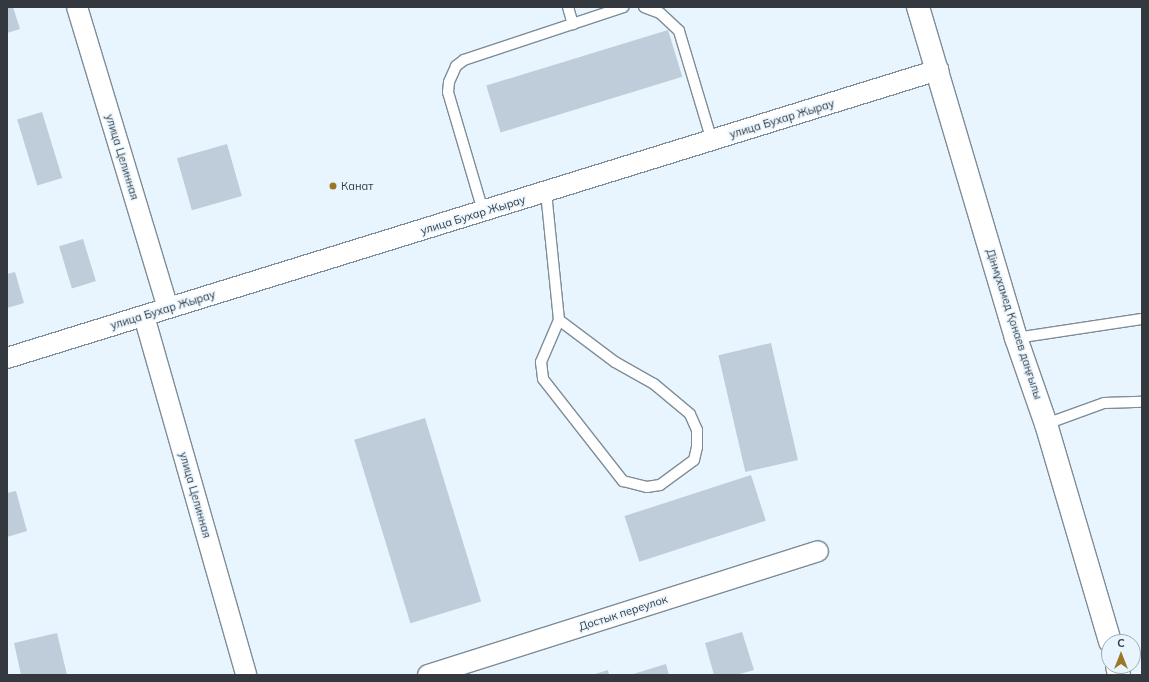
<!DOCTYPE html>
<html>
<head>
<meta charset="utf-8">
<style>
	body { margin:0 }
	#map { position:relative; width:1149px; height:682px; overflow:hidden; background:#e8f5ff; font-family:Mulish,sans-serif }
	div>[style] { position:absolute }
	.building>* { inset:0; background:#becdd9; transform-origin:0 0 }
	.roads { filter:drop-shadow(1px 0 #7e8d97) drop-shadow(-1px 0 #7e8d97) drop-shadow(0 1px #7e8d97) drop-shadow(0 -1px #7e8d97) }
	.lane>* { height:10px; margin:-5px; padding:0 5px; transform-origin:5px; border-radius:5px; background:#fff }
	.street>* { height:20px; margin:-10px; padding:0 10px; transform-origin:10px; border-radius:10px; background:#fff }
	.secondary>* { height:22px; margin:-11px; padding:0 11px; transform-origin:11px; border-radius:11px; background:#fff }
	.dots>* { width:11px; height:11px; translate:-50% -50%; box-sizing:border-box; border:2px solid #e8f5ff; border-radius:50% }
	span { translate:-50% -50%; white-space:nowrap; text-align:center; line-height:1.15; -webkit-text-stroke:3px #e8f5ff; paint-order:stroke }
	.street-label { font-size:11px; color:#33393e }
	.poi-label { font-size:11px; color:#33393e }
	.left { translate:0 -50%; text-align:left }
	.frame { position:absolute; inset:0; border:8px solid #33393e; pointer-events:none }
	.north { position:absolute; left:1101px; top:634px; width:40px; height:40px; box-sizing:border-box; background:#e8f5ff; border:1px solid #a0aab2; border-radius:50%; rotate:0deg; font-size:11px; font-weight:700; line-height:16px; text-align:center; color:#33393e }
	.north::after { content:''; display:block; margin:auto; width:14px; height:18px; background:#9d7724; clip-path:polygon(50% 0,100% 100%,50% 72%,0 100%) }
</style>
</head>
<body>
<div id="map">
	<div class="building">
		<i style="clip-path:polygon(7px 7px,13px 7px,20px 29px,7px 33px)"></i>
		<i style="left:668px;top:30px;width:49px;height:190px;rotate:73deg"></i>
		<i style="left:42px;top:112px;width:69px;height:26px;rotate:73deg"></i>
		<i style="left:227px;top:144px;width:54px;height:52px;rotate:74deg"></i>
		<i style="left:83px;top:239px;width:44px;height:25px;rotate:73deg"></i>
		<i style="clip-path:polygon(15px 272px,24px 303px,7px 308px,7px 274px)"></i>
		<i style="left:771px;top:343px;width:120px;height:54px;rotate:77deg"></i>
		<i style="left:425px;top:418px;width:192px;height:74px;rotate:73deg"></i>
		<i style="left:751px;top:475px;width:48px;height:133px;rotate:72deg"></i>
		<i style="clip-path:polygon(16px 491px,27px 531px,7px 537px,7px 493px)"></i>
		<i style="clip-path:polygon(742px 632px,754px 670px,736px 675px,714px 675px,705px 643px)"></i>
		<i style="clip-path:polygon(57px 633px,67px 675px,21px 675px,14px 643px)"></i>
		<i style="clip-path:polygon(666px 664px,669px 675px,630px 675px)"></i>
		<i style="clip-path:polygon(608px 670px,609px 675px,592px 675px)"></i>
	</div>
	<div class="roads">
		<div class="lane">
			<i style="left:568px;top:7px;width:18px;rotate:74deg"></i>
			<i style="left:644px;top:7px;width:17px;rotate:21deg"></i>
			<i style="left:660px;top:13px;width:26px;rotate:43deg"></i>
			<i style="left:679px;top:31px;width:115px;rotate:73.3deg"></i>
			<i style="left:546px;top:192px;width:129px;rotate:84.2deg"></i>
			<i style="left:559px;top:320px;width:46px;rotate:113.2deg"></i>
			<i style="left:541px;top:362px;width:17px;rotate:83deg"></i>
			<i style="left:543px;top:379px;width:130px;rotate:51.9deg"></i>
			<i style="left:623px;top:481px;width:25px;rotate:14deg"></i>
			<i style="left:647px;top:487px;width:13px;rotate:-9deg"></i>
			<i style="left:660px;top:485px;width:42px;rotate:-36.3deg"></i>
			<i style="left:694px;top:460px;width:13px;rotate:-77deg"></i>
			<i style="left:697px;top:447px;width:17px;rotate:-90deg"></i>
			<i style="left:697px;top:430px;width:17px;rotate:-114deg"></i>
			<i style="left:690px;top:414px;width:47px;rotate:-140.2deg"></i>
			<i style="left:654px;top:384px;width:45px;rotate:-150.6deg"></i>
			<i style="left:615px;top:362px;width:70px;rotate:-143.1deg"></i>
			<i style="left:483px;top:211px;width:124px;rotate:-106.4deg"></i>
			<i style="left:448px;top:92px;width:10px;rotate:-84deg"></i>
			<i style="left:449px;top:82px;width:17px;rotate:-66deg"></i>
			<i style="left:456px;top:66px;width:10px;rotate:-37deg"></i>
			<i style="left:464px;top:60px;width:168px;rotate:-18.4deg"></i>
			<i style="left:1016px;top:338px;width:127px;rotate:-8.6deg"></i>
			<i style="left:1046px;top:424px;width:62px;rotate:-19.9deg"></i>
			<i style="left:1104px;top:403px;width:38px;rotate:-2deg"></i>
		</div>
		<div class="street">
			<i style="left:77px;top:7px;width:314px;rotate:73.2deg"></i>
			<i style="left:144px;top:316px;width:373px;rotate:74.1deg"></i>
			<i style="left:7px;top:358px;width:975px;rotate:-17.19deg"></i>
			<i style="left:428px;top:675px;width:409px;rotate:-17.6deg"></i>
		</div>
		<div class="secondary">
			<i style="left:918px;top:7px;width:345px;rotate:73.5deg"></i>
			<i style="left:1016px;top:338px;width:91px;rotate:70.8deg"></i>
			<i style="left:1046px;top:424px;width:227px;rotate:73.6deg"></i>
			<i style="left:1117px;top:666px;width:9px;rotate:77deg"></i>
		</div>
	</div>
	<div class="dots">
		<i style="left:333px;top:186px;background:#9d7724"></i>
	</div>
	<div class="street-label">
		<span style="left:782px;top:119px;rotate:-17deg">улица Бухар Жырау</span>
		<span style="left:122px;top:157px;rotate:73deg">улица Целинная</span>
		<span style="left:473px;top:215px;rotate:-17deg">улица Бухар Жырау</span>
		<span style="left:163px;top:310px;rotate:-17deg">улица Бухар Жырау</span>
		<span style="left:1014px;top:324px;rotate:72deg">Дінмұхамед Қонаев даңғылы</span>
		<span style="left:195px;top:495px;rotate:74deg">улица Целинная</span>
		<span style="left:623px;top:613px;rotate:-18deg">Достык переулок</span>
	</div>
	<div class="poi-label">
		<span class="left" style="left:341px;top:186px">Канат</span>
	</div>
	<div class="frame"></div>
	<div class="north">С</div>
</div>
</body>
</html>
